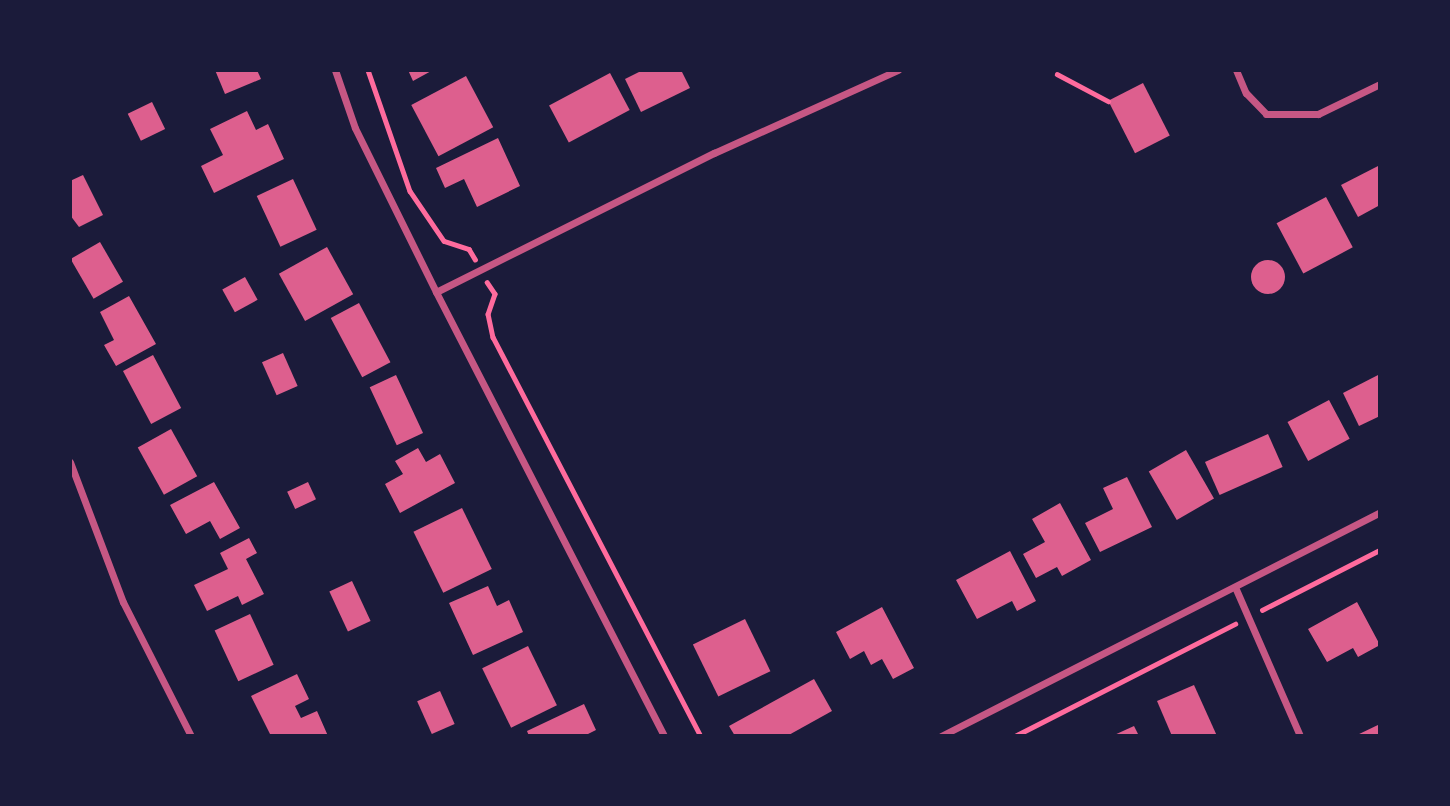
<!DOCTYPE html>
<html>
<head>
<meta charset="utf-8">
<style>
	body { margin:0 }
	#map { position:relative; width:1450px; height:806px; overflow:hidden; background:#1b1b3a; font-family:Montserrat,sans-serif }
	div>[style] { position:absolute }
	.building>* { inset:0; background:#dd5f8e; transform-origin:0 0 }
	.round { border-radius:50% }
	.path>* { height:4.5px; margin:-2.25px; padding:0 2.25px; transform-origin:2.25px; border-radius:2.25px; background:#ff6b9d }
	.minor>* { height:7px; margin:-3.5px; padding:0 3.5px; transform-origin:3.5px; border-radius:3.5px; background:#c65784 }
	span { translate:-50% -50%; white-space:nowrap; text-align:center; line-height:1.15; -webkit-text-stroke:5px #1b1b3a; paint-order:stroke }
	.frame { position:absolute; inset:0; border:72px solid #1b1b3a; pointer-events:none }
</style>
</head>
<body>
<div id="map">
	<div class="building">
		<i style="clip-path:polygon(215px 70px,257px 70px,261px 79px,225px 94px)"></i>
		<i style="clip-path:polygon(408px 70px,433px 70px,413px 81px)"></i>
		<i style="clip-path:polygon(643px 70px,681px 70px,690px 88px,641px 112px,625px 79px)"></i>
		<i style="left:610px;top:73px;width:42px;height:69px;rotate:62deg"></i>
		<i style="left:466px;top:76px;width:58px;height:62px;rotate:62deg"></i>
		<i style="left:1143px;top:83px;width:59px;height:39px;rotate:63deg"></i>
		<i style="left:152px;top:102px;width:30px;height:27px;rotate:64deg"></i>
		<i style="clip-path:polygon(247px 111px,256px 130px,268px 124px,284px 159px,214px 193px,201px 166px,223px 155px,210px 129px)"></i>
		<i style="clip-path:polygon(498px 138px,520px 186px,477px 207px,464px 179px,445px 188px,436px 168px)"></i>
		<i style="clip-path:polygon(1380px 165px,1380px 205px,1358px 217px,1341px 185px)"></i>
		<i style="clip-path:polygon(83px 175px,103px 215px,79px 227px,70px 215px,70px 181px)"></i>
		<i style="left:293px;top:179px;width:56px;height:40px;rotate:65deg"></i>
		<i style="left:1326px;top:197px;width:57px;height:56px;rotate:62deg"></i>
		<i style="left:100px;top:242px;width:46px;height:34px;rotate:60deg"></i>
		<i style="left:327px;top:247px;width:54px;height:55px;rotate:61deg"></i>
		<i class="round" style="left:1251px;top:260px;width:34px;height:34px"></i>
		<i style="left:245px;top:277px;width:26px;height:26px;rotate:61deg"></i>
		<i style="clip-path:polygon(129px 296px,156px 344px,116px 366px,104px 345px,114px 340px,100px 312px)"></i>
		<i style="left:359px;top:303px;width:67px;height:32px;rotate:62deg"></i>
		<i style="left:283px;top:353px;width:36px;height:23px;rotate:66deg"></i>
		<i style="left:153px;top:355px;width:60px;height:34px;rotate:62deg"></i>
		<i style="clip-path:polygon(1380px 374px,1380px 416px,1359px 426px,1343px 393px)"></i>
		<i style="left:396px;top:375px;width:64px;height:29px;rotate:65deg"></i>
		<i style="left:1329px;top:400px;width:44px;height:47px;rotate:62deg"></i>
		<i style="left:171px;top:429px;width:54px;height:38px;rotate:61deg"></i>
		<i style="left:1268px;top:434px;width:36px;height:69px;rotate:66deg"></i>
		<i style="clip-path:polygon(418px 448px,426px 462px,440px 454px,455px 483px,400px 513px,385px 484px,403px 474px,395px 461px)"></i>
		<i style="left:1186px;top:450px;width:56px;height:43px;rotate:60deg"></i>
		<i style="clip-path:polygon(1127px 477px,1152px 527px,1100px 552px,1085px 523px,1113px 509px,1103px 488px)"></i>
		<i style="clip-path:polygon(214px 482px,240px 528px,220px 539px,210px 521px,186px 534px,170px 505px)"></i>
		<i style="left:308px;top:482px;width:19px;height:23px;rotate:65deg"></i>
		<i style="clip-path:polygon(1060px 503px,1091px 560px,1062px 576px,1057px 567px,1036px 578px,1023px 554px,1045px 542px,1032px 519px)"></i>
		<i style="left:462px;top:508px;width:68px;height:54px;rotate:64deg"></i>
		<i style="clip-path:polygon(249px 538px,257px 553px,246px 559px,264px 594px,242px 605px,238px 596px,207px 611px,194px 585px,228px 569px,220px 553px)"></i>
		<i style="clip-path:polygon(1010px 551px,1036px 601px,1017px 611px,1012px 601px,977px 619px,956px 580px)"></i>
		<i style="left:352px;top:581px;width:44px;height:25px;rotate:65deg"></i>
		<i style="clip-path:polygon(488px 586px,497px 606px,509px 600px,523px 632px,473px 655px,449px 603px)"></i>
		<i style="clip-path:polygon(1357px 602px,1380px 645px,1358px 657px,1353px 648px,1327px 662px,1308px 629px)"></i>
		<i style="clip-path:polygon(882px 607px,914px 668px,893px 679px,882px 659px,871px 665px,864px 651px,850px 659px,836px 632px)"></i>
		<i style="left:250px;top:614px;width:56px;height:39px;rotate:65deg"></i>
		<i style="left:745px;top:619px;width:58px;height:58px;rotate:64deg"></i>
		<i style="left:528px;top:646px;width:66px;height:51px;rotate:64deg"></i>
		<i style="clip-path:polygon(297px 674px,309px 699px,295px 706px,301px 718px,317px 711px,328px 736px,271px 736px,251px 696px)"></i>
		<i style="clip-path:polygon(814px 679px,832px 711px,787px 736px,735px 736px,729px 726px)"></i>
		<i style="clip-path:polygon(1194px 685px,1217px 736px,1172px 736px,1157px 701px)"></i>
		<i style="left:440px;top:691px;width:36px;height:25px;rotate:66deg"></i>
		<i style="clip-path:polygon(584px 704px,596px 730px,584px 736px,529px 736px,527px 731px)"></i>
		<i style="clip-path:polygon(1380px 724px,1380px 736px,1355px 736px)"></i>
		<i style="clip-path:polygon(1134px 726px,1139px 736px,1112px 736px)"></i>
	</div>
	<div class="path">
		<i style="left:368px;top:70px;width:128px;rotate:70.9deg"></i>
		<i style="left:410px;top:191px;width:60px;rotate:55.8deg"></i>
		<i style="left:444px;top:241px;width:26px;rotate:18deg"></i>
		<i style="left:469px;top:249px;width:12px;rotate:59deg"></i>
		<i style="left:1057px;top:74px;width:58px;rotate:27.9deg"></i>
		<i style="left:487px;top:282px;width:14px;rotate:56deg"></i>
		<i style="left:495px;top:294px;width:21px;rotate:109deg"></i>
		<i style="left:488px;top:314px;width:24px;rotate:78deg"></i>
		<i style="left:493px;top:337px;width:450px;rotate:62.5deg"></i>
		<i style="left:1262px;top:610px;width:132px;rotate:-27deg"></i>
		<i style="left:1015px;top:736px;width:247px;rotate:-27deg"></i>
	</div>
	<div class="minor">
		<i style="left:335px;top:70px;width:61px;rotate:71deg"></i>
		<i style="left:355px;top:128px;width:183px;rotate:63.7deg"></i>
		<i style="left:436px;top:292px;width:499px;rotate:62.8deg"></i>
		<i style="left:1236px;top:70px;width:25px;rotate:67deg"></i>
		<i style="left:1246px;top:93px;width:29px;rotate:46deg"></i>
		<i style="left:1266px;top:114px;width:52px"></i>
		<i style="left:1318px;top:114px;width:69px;rotate:-25.8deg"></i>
		<i style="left:436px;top:292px;width:311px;rotate:-26.6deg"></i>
		<i style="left:714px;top:153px;width:202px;rotate:-24.3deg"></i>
		<i style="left:70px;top:462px;width:150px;rotate:69.3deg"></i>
		<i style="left:123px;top:602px;width:150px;rotate:63.1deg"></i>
		<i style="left:1235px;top:587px;width:163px;rotate:66.4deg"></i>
		<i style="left:941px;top:736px;width:493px;rotate:-27deg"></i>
	</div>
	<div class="frame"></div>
</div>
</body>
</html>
